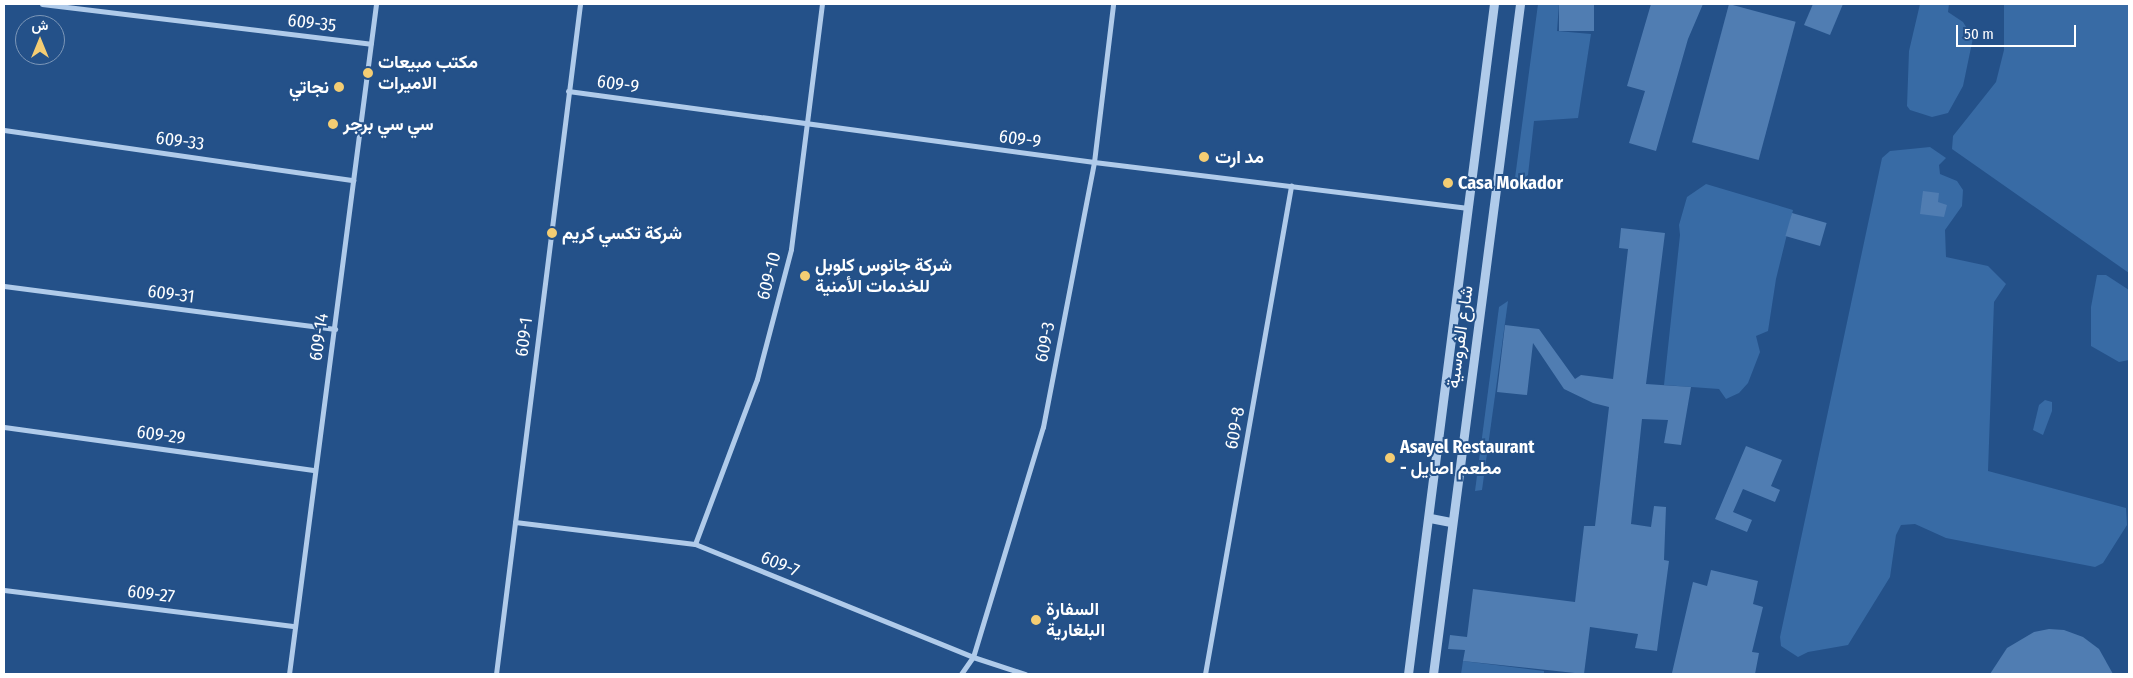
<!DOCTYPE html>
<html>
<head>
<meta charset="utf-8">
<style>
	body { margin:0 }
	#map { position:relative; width:2133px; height:678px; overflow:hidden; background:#245189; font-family:"Fira Sans Condensed",Vazirmatn,sans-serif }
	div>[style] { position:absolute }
	.green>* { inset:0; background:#386ba5 }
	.building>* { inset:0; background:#507db2; transform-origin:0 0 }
	.minor>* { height:5px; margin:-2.5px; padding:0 2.5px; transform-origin:2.5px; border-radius:2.5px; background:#b0cbea }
	.tertiary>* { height:9px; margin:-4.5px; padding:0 4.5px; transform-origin:4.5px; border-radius:4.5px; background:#b0cbea }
	.dots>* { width:14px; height:14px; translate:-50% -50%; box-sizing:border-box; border:2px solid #245189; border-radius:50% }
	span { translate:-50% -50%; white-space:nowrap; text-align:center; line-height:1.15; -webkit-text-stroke:4px #245189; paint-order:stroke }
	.street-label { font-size:18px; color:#fff }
	.poi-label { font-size:18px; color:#fff; font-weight:700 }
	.left { translate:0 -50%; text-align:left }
	.right { translate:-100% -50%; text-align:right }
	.frame { position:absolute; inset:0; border:5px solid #fff; pointer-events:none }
	.north { position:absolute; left:15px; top:15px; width:50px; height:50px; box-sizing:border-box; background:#245189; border:1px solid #7c97b8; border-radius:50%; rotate:0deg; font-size:14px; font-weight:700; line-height:20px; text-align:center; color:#fff }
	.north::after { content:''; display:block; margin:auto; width:18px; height:22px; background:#f4cd73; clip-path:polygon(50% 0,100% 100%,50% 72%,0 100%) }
	.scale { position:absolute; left:1956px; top:25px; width:120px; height:22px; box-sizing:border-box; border:2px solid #fff; border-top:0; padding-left:6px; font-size:15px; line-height:18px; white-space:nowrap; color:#fff; -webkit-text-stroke:4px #245189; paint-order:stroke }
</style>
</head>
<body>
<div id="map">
	<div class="green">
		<i style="clip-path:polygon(1538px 4px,1559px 4px,1557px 31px,1591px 34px,1578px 118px,1534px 121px,1528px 175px,1521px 180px,1520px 186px,1515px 178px)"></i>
		<i style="clip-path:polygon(1920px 4px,1949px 4px,1948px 12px,1963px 22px,1973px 38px,1963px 86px,1948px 113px,1932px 117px,1910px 110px,1907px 106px,1909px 51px)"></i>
		<i style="clip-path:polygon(2004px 4px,2129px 4px,2129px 273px,1952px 149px,1953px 136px,1996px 82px,2004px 50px)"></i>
		<i style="clip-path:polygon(1930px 147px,1946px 158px,1939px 165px,1940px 174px,1957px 181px,1963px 190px,1962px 206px,1945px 230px,1946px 257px,1988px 266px,2006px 284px,1994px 302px,1988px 471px,2126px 508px,2127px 525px,2103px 563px,2095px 567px,1946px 538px,1915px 524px,1901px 525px,1896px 535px,1890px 577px,1848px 645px,1808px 652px,1798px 657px,1781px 646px,1780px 637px,1882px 158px,1890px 151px)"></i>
		<i style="clip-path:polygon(1706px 184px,1793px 210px,1776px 279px,1768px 331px,1756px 336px,1760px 352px,1748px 383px,1739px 393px,1726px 399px,1719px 389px,1664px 385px,1680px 235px,1679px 225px,1687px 197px)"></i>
		<i style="clip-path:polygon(2097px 275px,2106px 275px,2129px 290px,2129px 360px,2119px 362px,2091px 346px,2091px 307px)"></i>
		<i style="clip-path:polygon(1508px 301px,1482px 490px,1475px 491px,1499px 307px)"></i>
		<i style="clip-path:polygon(2045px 400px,2052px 402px,2052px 411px,2043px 435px,2033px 430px,2039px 405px)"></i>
		<i style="clip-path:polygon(1463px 661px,1544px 671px,1544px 674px,1461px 674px)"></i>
	</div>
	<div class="building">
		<i style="left:1559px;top:4px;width:35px;height:27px"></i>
		<i style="clip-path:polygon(1651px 4px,1703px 4px,1688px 39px,1656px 151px,1629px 143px,1645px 91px,1627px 86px)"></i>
		<i style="left:1729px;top:4px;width:69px;height:143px;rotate:15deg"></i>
		<i style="clip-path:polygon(1813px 4px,1843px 4px,1830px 35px,1804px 25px)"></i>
		<i style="clip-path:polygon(1923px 191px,1939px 193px,1938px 202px,1947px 205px,1944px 217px,1920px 214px)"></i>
		<i style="left:1792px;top:213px;width:36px;height:24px;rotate:16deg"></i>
		<i style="clip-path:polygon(1621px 228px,1665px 233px,1646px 384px,1691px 387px,1681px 445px,1664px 443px,1668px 420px,1642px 419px,1631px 524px,1651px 527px,1654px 506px,1666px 507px,1664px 560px,1669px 561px,1657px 651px,1635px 648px,1638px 634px,1590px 627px,1584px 674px,1463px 661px,1465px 650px,1448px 649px,1450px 635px,1467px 637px,1473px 589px,1575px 602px,1584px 526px,1595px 526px,1609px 407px,1593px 403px,1564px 389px,1533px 343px,1527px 395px,1497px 392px,1505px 325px,1539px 329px,1575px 379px,1581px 375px,1613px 379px,1628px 249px,1619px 248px)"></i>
		<i style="clip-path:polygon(1746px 446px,1782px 460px,1771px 486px,1780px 490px,1775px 502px,1743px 489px,1733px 512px,1752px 520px,1747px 532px,1715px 519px)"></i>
		<i style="clip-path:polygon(1711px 570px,1758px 581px,1753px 604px,1763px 607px,1752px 652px,1759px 653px,1755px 674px,1672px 673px,1693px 582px,1707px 586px)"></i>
		<i style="clip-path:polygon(2049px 629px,2064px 630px,2083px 637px,2099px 649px,2113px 674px,1990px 674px,2007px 648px,2034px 632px)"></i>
	</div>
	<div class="minor">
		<i style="left:42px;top:4px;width:331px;rotate:6.9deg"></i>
		<i style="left:568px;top:91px;width:531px;rotate:7.69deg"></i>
		<i style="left:1094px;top:162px;width:377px;rotate:7deg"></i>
		<i style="left:4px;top:130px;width:353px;rotate:8.2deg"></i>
		<i style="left:4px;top:286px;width:334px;rotate:7.4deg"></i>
		<i style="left:4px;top:427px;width:314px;rotate:7.9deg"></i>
		<i style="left:515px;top:522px;width:181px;rotate:7deg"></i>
		<i style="left:695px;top:544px;width:300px;rotate:22.1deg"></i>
		<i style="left:973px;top:657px;width:55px;rotate:18.1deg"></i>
		<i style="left:695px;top:544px;width:176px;rotate:-69.4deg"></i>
		<i style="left:757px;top:379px;width:134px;rotate:-75.3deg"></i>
		<i style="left:791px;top:249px;width:247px;rotate:-82.8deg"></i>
		<i style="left:4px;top:590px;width:293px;rotate:7.1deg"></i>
		<i style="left:289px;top:674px;width:676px;rotate:-82.6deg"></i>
		<i style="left:496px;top:674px;width:675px;rotate:-82.85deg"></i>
		<i style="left:961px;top:674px;width:21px;rotate:-55deg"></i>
		<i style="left:973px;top:657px;width:240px;rotate:-73.1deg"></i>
		<i style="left:1043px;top:427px;width:270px;rotate:-79.1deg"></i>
		<i style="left:1094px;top:162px;width:159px;rotate:-83.1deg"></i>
		<i style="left:1205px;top:674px;width:496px;rotate:-80deg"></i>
	</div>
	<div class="tertiary">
		<i style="left:1430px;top:518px;width:21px;rotate:11deg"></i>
		<i style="left:1408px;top:674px;width:675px;rotate:-82.69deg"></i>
		<i style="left:1433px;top:674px;width:676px;rotate:-82.6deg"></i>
	</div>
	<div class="dots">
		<i style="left:368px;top:73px;background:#f4cd73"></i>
		<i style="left:339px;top:87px;background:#f4cd73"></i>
		<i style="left:333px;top:124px;background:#f4cd73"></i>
		<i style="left:1204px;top:157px;background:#f4cd73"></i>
		<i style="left:1448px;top:183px;background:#f4cd73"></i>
		<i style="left:552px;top:233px;background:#f4cd73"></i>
		<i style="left:805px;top:276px;background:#f4cd73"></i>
		<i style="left:1390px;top:458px;background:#f4cd73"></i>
		<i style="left:1036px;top:620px;background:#f4cd73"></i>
	</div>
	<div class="street-label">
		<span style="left:312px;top:23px;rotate:7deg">609-35</span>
		<span style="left:618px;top:84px;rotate:8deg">609-9</span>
		<span style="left:1020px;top:139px;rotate:8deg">609-9</span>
		<span style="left:180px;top:141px;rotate:8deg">609-33</span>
		<span style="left:769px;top:276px;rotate:-75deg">609-10</span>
		<span style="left:171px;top:294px;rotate:7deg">609-31</span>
		<span style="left:319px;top:337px;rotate:-82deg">609-14</span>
		<span style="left:524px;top:337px;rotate:-83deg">609-1</span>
		<span style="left:1460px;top:337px;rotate:-82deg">شارع الفروسية</span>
		<span style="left:1045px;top:342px;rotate:-79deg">609-3</span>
		<span style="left:1235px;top:428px;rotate:-80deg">609-8</span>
		<span style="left:161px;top:435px;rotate:8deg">609-29</span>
		<span style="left:780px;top:564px;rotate:22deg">609-7</span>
		<span style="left:151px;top:594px;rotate:7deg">609-27</span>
	</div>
	<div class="poi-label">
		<span class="left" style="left:378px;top:73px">مكتب مبيعات<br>الاميرات</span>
		<span class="right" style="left:329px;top:87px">نجاتي</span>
		<span class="left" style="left:343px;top:124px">سي سي برجر</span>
		<span class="left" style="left:1215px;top:157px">مد ارت</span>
		<span class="left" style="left:1458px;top:183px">Casa Mokador</span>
		<span class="left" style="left:562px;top:233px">شركة تكسي كريم</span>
		<span class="left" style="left:815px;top:276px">شركة جانوس كلوبل<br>للخدمات الأمنية</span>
		<span class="left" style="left:1400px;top:458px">Asayel Restaurant<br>- مطعم اصايل</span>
		<span class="left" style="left:1046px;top:620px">السفارة<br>البلغارية</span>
	</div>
	<div class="frame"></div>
	<div class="north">ش</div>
	<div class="scale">50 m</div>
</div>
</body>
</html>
